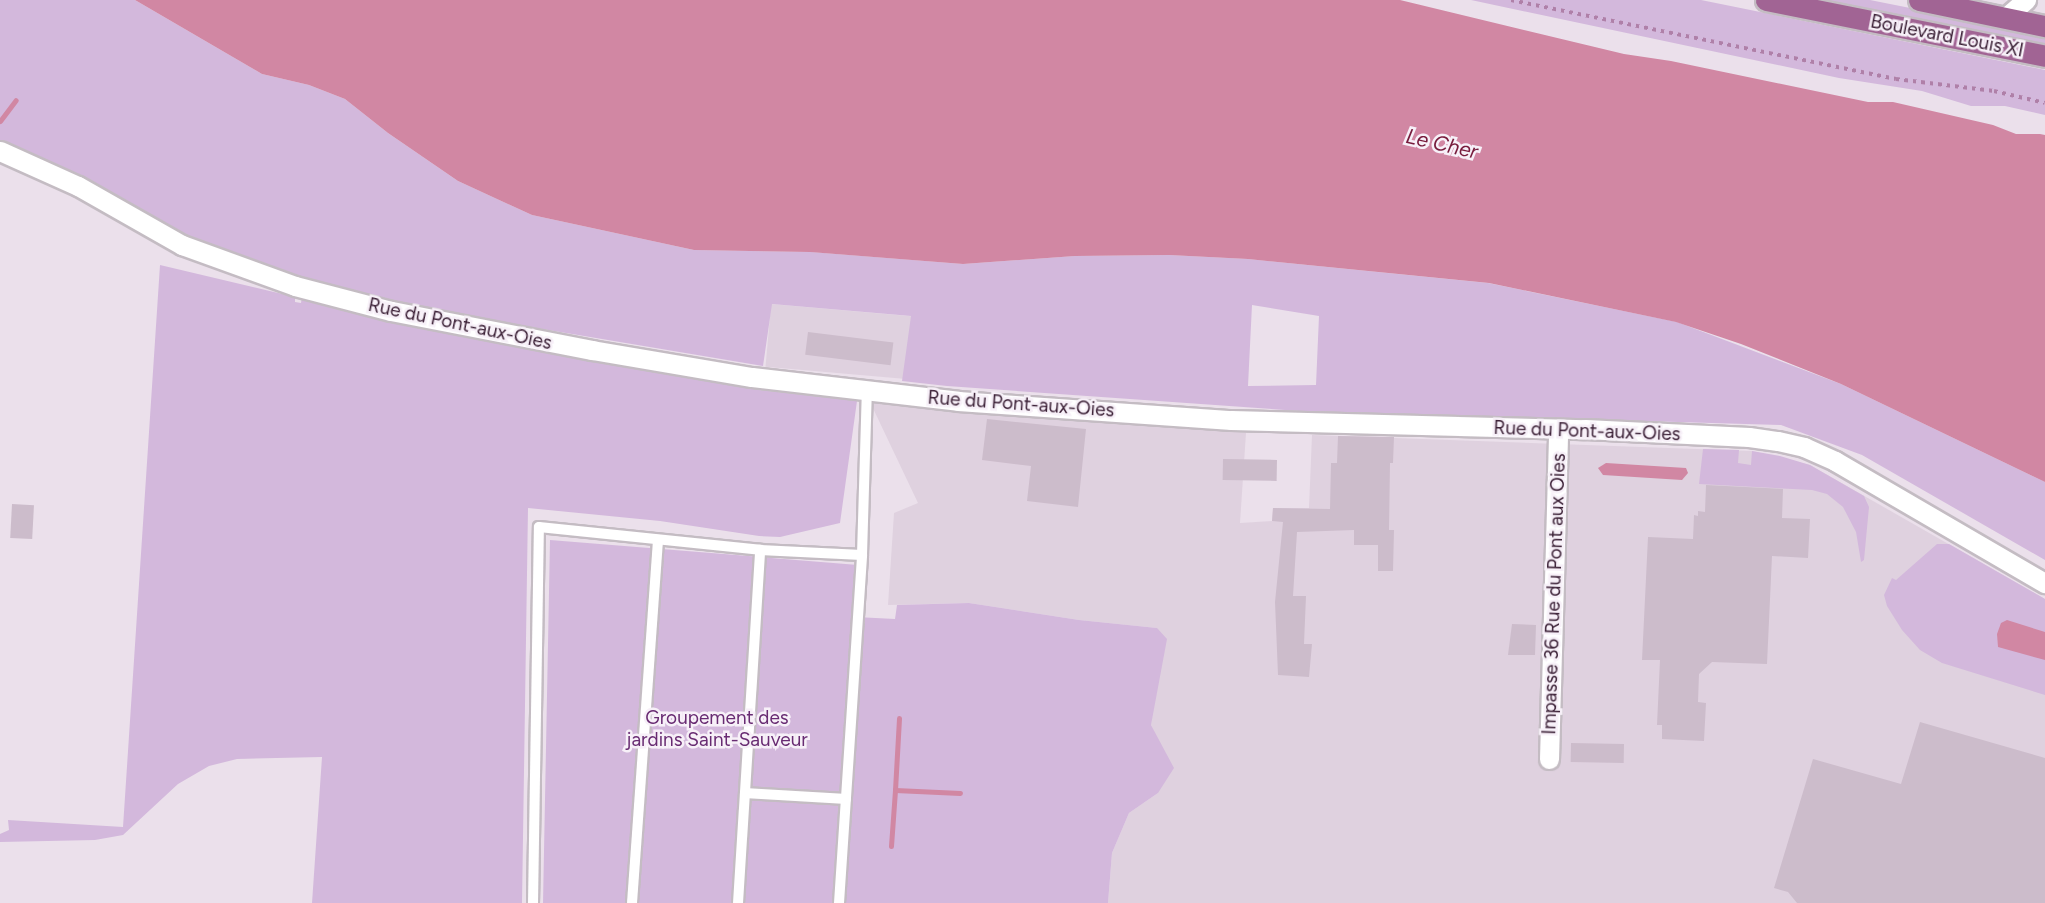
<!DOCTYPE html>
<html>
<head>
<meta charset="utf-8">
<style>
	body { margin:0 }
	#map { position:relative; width:2045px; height:903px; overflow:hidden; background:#ebe0eb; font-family:Figtree,sans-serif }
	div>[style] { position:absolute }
	.built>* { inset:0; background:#dfd1df; transform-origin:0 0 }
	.green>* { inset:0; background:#d3b8dc }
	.water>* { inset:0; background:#d187a3 }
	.stream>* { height:5px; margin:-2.5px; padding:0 2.5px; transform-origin:2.5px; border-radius:2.5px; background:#d187a3 }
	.building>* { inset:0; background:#ccbccb; transform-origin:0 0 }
	.path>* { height:3.5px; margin-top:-1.75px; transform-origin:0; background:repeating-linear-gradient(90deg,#af80a8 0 3.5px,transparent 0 8.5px) }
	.roads { filter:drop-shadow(2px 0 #c4bcc3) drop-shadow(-2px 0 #c4bcc3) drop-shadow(0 2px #c4bcc3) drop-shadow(0 -2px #c4bcc3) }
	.lane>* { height:10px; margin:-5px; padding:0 5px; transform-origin:5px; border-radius:5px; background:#fff }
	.street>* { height:19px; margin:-9.5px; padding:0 9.5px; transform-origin:9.5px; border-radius:9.5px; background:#fff }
	.primary>* { height:21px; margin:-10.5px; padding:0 10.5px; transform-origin:10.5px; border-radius:10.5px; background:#a16494 }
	span { translate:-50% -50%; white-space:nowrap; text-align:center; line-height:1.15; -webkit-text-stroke:5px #f7f0f8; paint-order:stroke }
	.street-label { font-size:19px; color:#3b2036 }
	.park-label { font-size:19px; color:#682b72 }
	.water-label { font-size:21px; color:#771b3c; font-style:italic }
</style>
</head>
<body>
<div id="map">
	<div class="built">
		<i style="left:771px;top:304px;width:141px;height:63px;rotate:5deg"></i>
		<i style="clip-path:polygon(870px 402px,1246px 433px,1240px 523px,1272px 521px,1273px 508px,1309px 508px,1312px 435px,1752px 451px,1810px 465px,2045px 599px,2045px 903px,1108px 903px,1112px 853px,1129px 813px,1158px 793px,1160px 745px,1151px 725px,1157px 628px,1079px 620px,969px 603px,888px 605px,894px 513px,918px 503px)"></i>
	</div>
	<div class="green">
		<i style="clip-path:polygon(evenodd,0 0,135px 0,262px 74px,309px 85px,345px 99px,388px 133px,458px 181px,532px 215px,694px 250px,811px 252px,963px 264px,1075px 256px,1169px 255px,1248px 259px,1488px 283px,1677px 322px,1841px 384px,2045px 482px,2045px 560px,1862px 455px,1781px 425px,1300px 411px,947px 386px,902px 381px,911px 316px,772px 304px,763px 366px,417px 308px,329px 287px,248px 263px,188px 240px,45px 159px,0 144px,0 0,1252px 305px,1319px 316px,1316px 385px,1248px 386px,1252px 305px)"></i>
		<i style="clip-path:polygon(1471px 0,1701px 0,2045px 70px,2045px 115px,2005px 106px,1971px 106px,1922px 91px,1839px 78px)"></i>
		<i style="clip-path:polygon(1824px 0,1870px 0,2045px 35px,2045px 46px)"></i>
		<i style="clip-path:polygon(160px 265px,295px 297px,295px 302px,301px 303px,302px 296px,446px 332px,759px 390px,857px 401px,840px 523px,780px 537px,759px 536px,660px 521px,528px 508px,522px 903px,312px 903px,322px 757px,237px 759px,209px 766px,178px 784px,123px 835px,95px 840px,0 842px,0 834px,9px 830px,8px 820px,123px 827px)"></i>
		<i style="clip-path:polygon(1703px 449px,1739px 450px,1738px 463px,1751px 465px,1752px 451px,1780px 456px,1810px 465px,1864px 496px,1869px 507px,1864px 560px,1861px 562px,1856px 532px,1843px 507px,1827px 494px,1812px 490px,1699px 484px)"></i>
		<i style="clip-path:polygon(550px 540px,858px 565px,856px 617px,895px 619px,897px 605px,969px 603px,1079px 620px,1157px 628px,1167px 639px,1151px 725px,1174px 768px,1158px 793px,1129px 813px,1112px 853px,1108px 903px,543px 903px)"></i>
		<i style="clip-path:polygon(1937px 544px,1949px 544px,2045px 599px,2045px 695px,1942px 663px,1920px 650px,1902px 630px,1887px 606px,1884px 595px,1892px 578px,1896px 580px)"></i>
	</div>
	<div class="water">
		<i style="clip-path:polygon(135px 0,1400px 0,1624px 54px,1671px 61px,1868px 102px,1893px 102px,1993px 125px,2016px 134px,2040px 134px,2045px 135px,2045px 482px,1841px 384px,1741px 344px,1676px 322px,1489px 283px,1248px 259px,1169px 255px,1075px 256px,963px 264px,810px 252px,694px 250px,532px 215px,458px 181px,388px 133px,345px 99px,309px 85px,262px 74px)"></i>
		<i style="clip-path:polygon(1606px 463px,1686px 468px,1688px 473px,1682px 480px,1603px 475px,1598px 468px)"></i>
		<i style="clip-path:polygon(2007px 620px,2045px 632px,2045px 660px,1998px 647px,1997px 634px,2001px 623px)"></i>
	</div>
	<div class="stream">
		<i style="left:0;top:121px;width:26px;rotate:-53deg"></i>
		<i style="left:895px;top:790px;width:72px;rotate:-86.8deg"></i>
		<i style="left:891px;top:846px;width:56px;rotate:-85.9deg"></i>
		<i style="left:895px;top:790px;width:65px;rotate:2.6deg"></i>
	</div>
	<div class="building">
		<i style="left:808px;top:332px;width:86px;height:23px;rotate:7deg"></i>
		<i style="clip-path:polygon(987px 419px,1086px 429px,1078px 507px,1027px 501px,1031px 466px,982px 460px)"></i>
		<i style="clip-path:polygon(1338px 436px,1394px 437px,1393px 463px,1390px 463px,1389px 530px,1394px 530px,1393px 571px,1378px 571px,1378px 545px,1354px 545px,1354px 530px,1297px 532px,1293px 596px,1306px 596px,1304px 644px,1312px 644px,1309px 677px,1278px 675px,1275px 602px,1283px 522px,1272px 521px,1273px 508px,1330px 509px,1331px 463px,1337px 463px)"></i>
		<i style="left:1223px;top:459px;width:54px;height:21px;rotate:1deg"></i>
		<i style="clip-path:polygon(1706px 485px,1783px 489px,1782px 518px,1810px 519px,1808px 558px,1772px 556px,1767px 664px,1712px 662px,1699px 674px,1698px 702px,1706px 703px,1704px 741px,1662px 739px,1662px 725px,1657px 725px,1660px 660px,1642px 660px,1648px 537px,1693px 539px,1694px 515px,1698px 516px,1698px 511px,1705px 512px)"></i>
		<i style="left:12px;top:504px;width:22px;height:34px;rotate:3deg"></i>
		<i style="clip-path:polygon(1512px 624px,1536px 625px,1535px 655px,1508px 655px)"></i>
		<i style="clip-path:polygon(1920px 722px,2045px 758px,2045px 903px,1797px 903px,1788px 892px,1774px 888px,1813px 759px,1901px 784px)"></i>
		<i style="left:1571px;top:743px;width:53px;height:19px;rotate:1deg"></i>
	</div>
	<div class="path">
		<i style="left:1511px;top:0;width:393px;rotate:11.6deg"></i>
		<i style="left:1896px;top:79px;width:99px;rotate:7deg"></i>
		<i style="left:1994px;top:91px;width:52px;rotate:13.2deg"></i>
	</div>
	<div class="roads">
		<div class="lane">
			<i style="left:745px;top:793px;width:101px;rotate:3.4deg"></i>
			<i style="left:533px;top:903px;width:376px;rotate:-89.1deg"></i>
			<i style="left:539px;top:527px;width:222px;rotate:5.9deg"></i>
			<i style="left:760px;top:550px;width:102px;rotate:2.8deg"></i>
			<i style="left:862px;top:555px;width:164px;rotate:-88.3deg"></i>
			<i style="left:632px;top:903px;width:364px;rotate:-85.9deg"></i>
			<i style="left:738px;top:903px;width:354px;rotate:-86.4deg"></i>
			<i style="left:839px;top:903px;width:349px;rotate:-86.2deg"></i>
		</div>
		<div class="street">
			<i style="left:2005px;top:18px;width:28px;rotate:-41deg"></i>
			<i style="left:0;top:151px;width:85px;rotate:24.2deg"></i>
			<i style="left:78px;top:186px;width:120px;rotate:29.6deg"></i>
			<i style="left:182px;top:245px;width:120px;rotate:19.9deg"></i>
			<i style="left:295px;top:286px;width:99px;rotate:14.6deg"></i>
			<i style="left:391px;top:311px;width:205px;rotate:11deg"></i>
			<i style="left:592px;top:350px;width:162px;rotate:9.6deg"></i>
			<i style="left:752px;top:377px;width:207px;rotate:6.6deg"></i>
			<i style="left:958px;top:401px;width:274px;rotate:4deg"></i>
			<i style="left:1231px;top:420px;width:354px;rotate:1.5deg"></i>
			<i style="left:1585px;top:429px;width:164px;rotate:2.8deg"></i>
			<i style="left:1749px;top:437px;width:29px;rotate:8deg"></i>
			<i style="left:1778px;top:441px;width:27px;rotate:13deg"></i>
			<i style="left:1804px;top:447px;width:34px;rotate:24deg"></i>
			<i style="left:1835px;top:461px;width:243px;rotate:30.2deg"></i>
			<i style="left:1549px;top:759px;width:330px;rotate:-88.4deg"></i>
		</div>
		<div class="primary">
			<i style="left:1766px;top:0;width:285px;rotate:11.3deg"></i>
			<i style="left:1919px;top:0;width:129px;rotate:11.7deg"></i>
		</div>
	</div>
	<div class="street-label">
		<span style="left:1947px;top:36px;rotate:11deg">Boulevard Louis XI</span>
		<span style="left:460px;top:324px;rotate:12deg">Rue du Pont-aux-Oies</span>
		<span style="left:1021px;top:404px;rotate:4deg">Rue du Pont-aux-Oies</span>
		<span style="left:1587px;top:431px;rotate:2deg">Rue du Pont-aux-Oies</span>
		<span style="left:1554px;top:594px;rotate:-88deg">Impasse 36 Rue du Pont aux Oies</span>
	</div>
	<div class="park-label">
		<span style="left:717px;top:729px">Groupement des<br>jardins Saint-Sauveur</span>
	</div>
	<div class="water-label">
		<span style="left:1442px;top:144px;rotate:13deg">Le Cher</span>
	</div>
</div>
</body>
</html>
